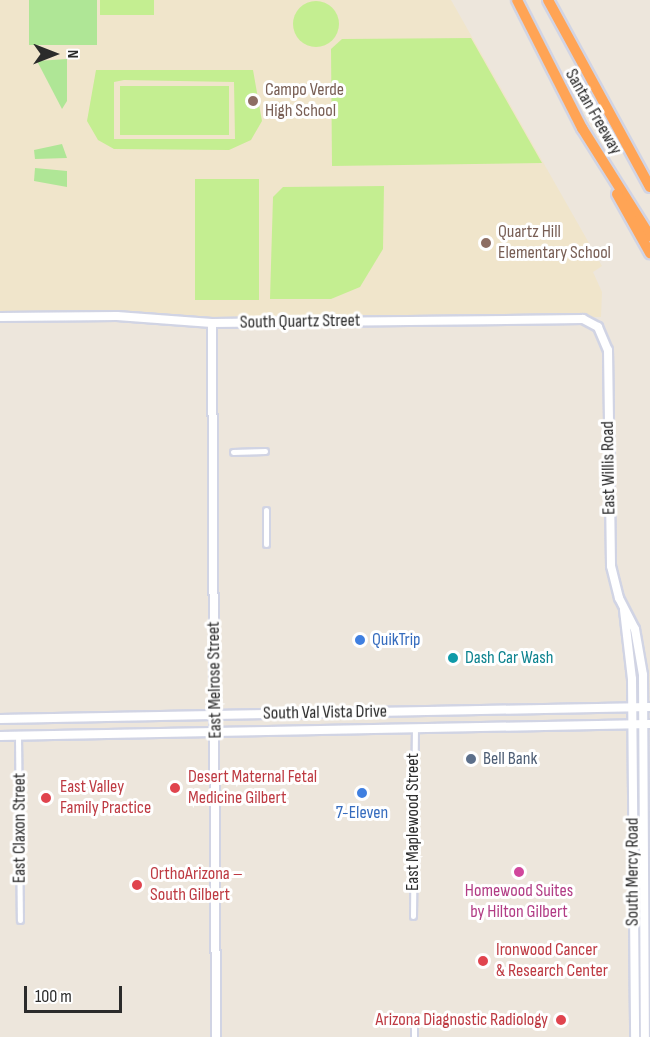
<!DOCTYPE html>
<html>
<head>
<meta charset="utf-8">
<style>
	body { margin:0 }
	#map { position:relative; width:650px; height:1037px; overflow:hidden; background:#ede6dc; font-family:"Sofia Sans Condensed",sans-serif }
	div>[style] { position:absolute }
	.education>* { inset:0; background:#f0e5cb }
	.green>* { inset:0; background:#afe696; transform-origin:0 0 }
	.pitch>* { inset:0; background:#c4ee91; transform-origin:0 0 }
	.round { border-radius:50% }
	.roads { filter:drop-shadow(2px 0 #d1d4e4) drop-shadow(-2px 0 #d1d4e4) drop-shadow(0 2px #d1d4e4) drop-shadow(0 -2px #d1d4e4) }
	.street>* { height:5px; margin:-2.5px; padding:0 2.5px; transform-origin:2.5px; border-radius:2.5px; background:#fff }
	.secondary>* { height:8px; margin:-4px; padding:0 4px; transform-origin:4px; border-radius:4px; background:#fff }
	.highway>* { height:10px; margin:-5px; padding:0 5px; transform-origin:5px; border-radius:5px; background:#ffa455 }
	.dots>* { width:16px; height:16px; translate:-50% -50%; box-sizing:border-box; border:3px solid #fff; border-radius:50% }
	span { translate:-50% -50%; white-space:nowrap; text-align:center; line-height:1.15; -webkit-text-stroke:6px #fff; paint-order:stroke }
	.education-label { font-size:18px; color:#785e54 }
	.left { translate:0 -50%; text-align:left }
	.street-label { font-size:18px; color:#2b2b2b }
	.shop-label { font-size:18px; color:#366cbe }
	.culture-label { font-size:18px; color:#0d838f }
	.service-label { font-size:18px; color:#4e5e75 }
	.health-label { font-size:18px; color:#be3a42 }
	.right { translate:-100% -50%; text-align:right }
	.hotel-label { font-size:18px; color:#b23c85 }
	.north { position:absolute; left:24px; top:24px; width:60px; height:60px; -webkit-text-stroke:4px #fff; paint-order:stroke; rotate:90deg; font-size:16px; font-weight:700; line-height:24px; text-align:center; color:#2b2b2b }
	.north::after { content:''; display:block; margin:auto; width:21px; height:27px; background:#2b2b2b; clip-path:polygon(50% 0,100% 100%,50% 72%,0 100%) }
	.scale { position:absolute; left:24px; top:986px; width:98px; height:27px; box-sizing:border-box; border:3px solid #2b2b2b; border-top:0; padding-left:8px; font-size:18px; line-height:21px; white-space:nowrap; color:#2b2b2b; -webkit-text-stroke:4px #fff; paint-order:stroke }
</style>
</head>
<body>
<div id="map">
	<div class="education">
		<i style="clip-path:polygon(0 0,451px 0,602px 266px,593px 272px,602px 292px,601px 317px,223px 318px,0 311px)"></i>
	</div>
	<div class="green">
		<i style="left:29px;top:0;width:68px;height:45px"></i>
		<i style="clip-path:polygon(67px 59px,67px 101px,62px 109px,37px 61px)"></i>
		<i style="clip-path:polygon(62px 144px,67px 158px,35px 159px,34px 150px)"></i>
		<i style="clip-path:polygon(35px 168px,67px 171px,67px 187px,34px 181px)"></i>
	</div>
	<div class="pitch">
		<i style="left:100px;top:0;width:54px;height:15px"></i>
		<i class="round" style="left:293px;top:1px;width:46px;height:46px"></i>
		<i style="clip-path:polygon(471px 38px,542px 163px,332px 166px,331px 49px,342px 39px)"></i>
		<i style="clip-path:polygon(evenodd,96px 70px,253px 70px,262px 121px,251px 140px,229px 150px,114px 149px,98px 140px,87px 121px,96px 70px,124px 80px,234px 82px,235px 139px,114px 139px,114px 82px,124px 80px)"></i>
		<i style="left:120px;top:86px;width:109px;height:49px"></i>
		<i style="left:195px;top:179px;width:64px;height:121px"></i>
		<i style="clip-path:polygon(384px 186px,383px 249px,360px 287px,331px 299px,270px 299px,273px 197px,283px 187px)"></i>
	</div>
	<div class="roads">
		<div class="street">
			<i style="left:233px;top:452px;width:32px;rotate:-2deg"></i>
			<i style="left:266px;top:510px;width:34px;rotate:90deg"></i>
			<i style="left:18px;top:736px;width:184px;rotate:89.4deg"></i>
			<i style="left:413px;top:916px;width:188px;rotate:-89.4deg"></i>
			<i style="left:414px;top:1017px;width:20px;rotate:90deg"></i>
		</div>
		<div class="secondary">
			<i style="left:0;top:317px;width:117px;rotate:-0.5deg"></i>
			<i style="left:117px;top:316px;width:95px;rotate:4.2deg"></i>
			<i style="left:212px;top:323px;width:371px;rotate:-0.6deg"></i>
			<i style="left:583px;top:319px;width:17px;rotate:28deg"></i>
			<i style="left:598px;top:327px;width:25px;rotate:67deg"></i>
			<i style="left:608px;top:350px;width:216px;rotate:89.2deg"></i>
			<i style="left:611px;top:566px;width:33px;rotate:76deg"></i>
			<i style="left:619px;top:598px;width:35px;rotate:63deg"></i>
			<i style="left:635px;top:629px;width:47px;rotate:80.1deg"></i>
			<i style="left:643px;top:675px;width:362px;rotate:89.7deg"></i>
			<i style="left:212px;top:323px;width:714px;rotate:89.68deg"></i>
			<i style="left:624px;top:610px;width:69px;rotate:83.4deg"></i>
			<i style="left:632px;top:679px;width:358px;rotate:89.5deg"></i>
			<i style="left:0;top:719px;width:650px;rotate:-1.06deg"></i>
			<i style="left:0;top:736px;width:650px;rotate:-1.06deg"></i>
		</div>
		<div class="highway">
			<i style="left:517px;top:0;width:144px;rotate:63.1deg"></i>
			<i style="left:582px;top:128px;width:128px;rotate:57.8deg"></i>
			<i style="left:548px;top:0;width:213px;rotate:61.4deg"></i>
			<i style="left:617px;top:194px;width:68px;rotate:60.8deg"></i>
		</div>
	</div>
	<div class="dots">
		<i style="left:253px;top:101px;background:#8d6e63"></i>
		<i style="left:486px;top:243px;background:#8d6e63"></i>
		<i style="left:360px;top:640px;background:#3f7fe0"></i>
		<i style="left:453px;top:658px;background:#0f9aa8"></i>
		<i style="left:471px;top:759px;background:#5c6f8a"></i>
		<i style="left:175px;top:788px;background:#e0444e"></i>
		<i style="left:362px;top:793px;background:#3f7fe0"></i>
		<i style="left:46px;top:798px;background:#e0444e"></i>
		<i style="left:519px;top:872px;background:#d1479c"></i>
		<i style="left:137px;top:885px;background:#e0444e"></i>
		<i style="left:483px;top:961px;background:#e0444e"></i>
		<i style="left:561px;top:1020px;background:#e0444e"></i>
	</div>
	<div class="education-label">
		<span class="left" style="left:265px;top:101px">Campo Verde<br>High School</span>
		<span class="left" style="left:498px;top:243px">Quartz Hill<br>Elementary School</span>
	</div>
	<div class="street-label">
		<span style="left:593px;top:112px;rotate:60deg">Santan Freeway</span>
		<span style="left:300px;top:322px;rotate:-1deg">South Quartz Street</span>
		<span style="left:609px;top:468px;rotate:-91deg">East Willis Road</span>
		<span style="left:215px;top:680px;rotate:-91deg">East Melrose Street</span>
		<span style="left:325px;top:713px;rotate:-1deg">South Val Vista Drive</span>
		<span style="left:413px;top:822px;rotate:-90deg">East Maplewood Street</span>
		<span style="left:20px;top:828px;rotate:-90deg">East Claxon Street</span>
		<span style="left:633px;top:872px;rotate:-90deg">South Mercy Road</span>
	</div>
	<div class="shop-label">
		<span class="left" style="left:372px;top:640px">QuikTrip</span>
		<span style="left:362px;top:813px">7-Eleven</span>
	</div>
	<div class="culture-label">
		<span class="left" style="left:465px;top:658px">Dash Car Wash</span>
	</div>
	<div class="service-label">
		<span class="left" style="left:483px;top:759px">Bell Bank</span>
	</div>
	<div class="health-label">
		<span class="left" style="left:188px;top:788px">Desert Maternal Fetal<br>Medicine Gilbert</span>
		<span class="left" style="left:60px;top:798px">East Valley<br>Family Practice</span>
		<span class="left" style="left:150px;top:885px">OrthoArizona –<br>South Gilbert</span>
		<span class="left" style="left:496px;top:961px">Ironwood Cancer<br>&amp; Research Center</span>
		<span class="right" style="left:548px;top:1020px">Arizona Diagnostic Radiology</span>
	</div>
	<div class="hotel-label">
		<span style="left:519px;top:902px">Homewood Suites<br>by Hilton Gilbert</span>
	</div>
	<div class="north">N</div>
	<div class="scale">100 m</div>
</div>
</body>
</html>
